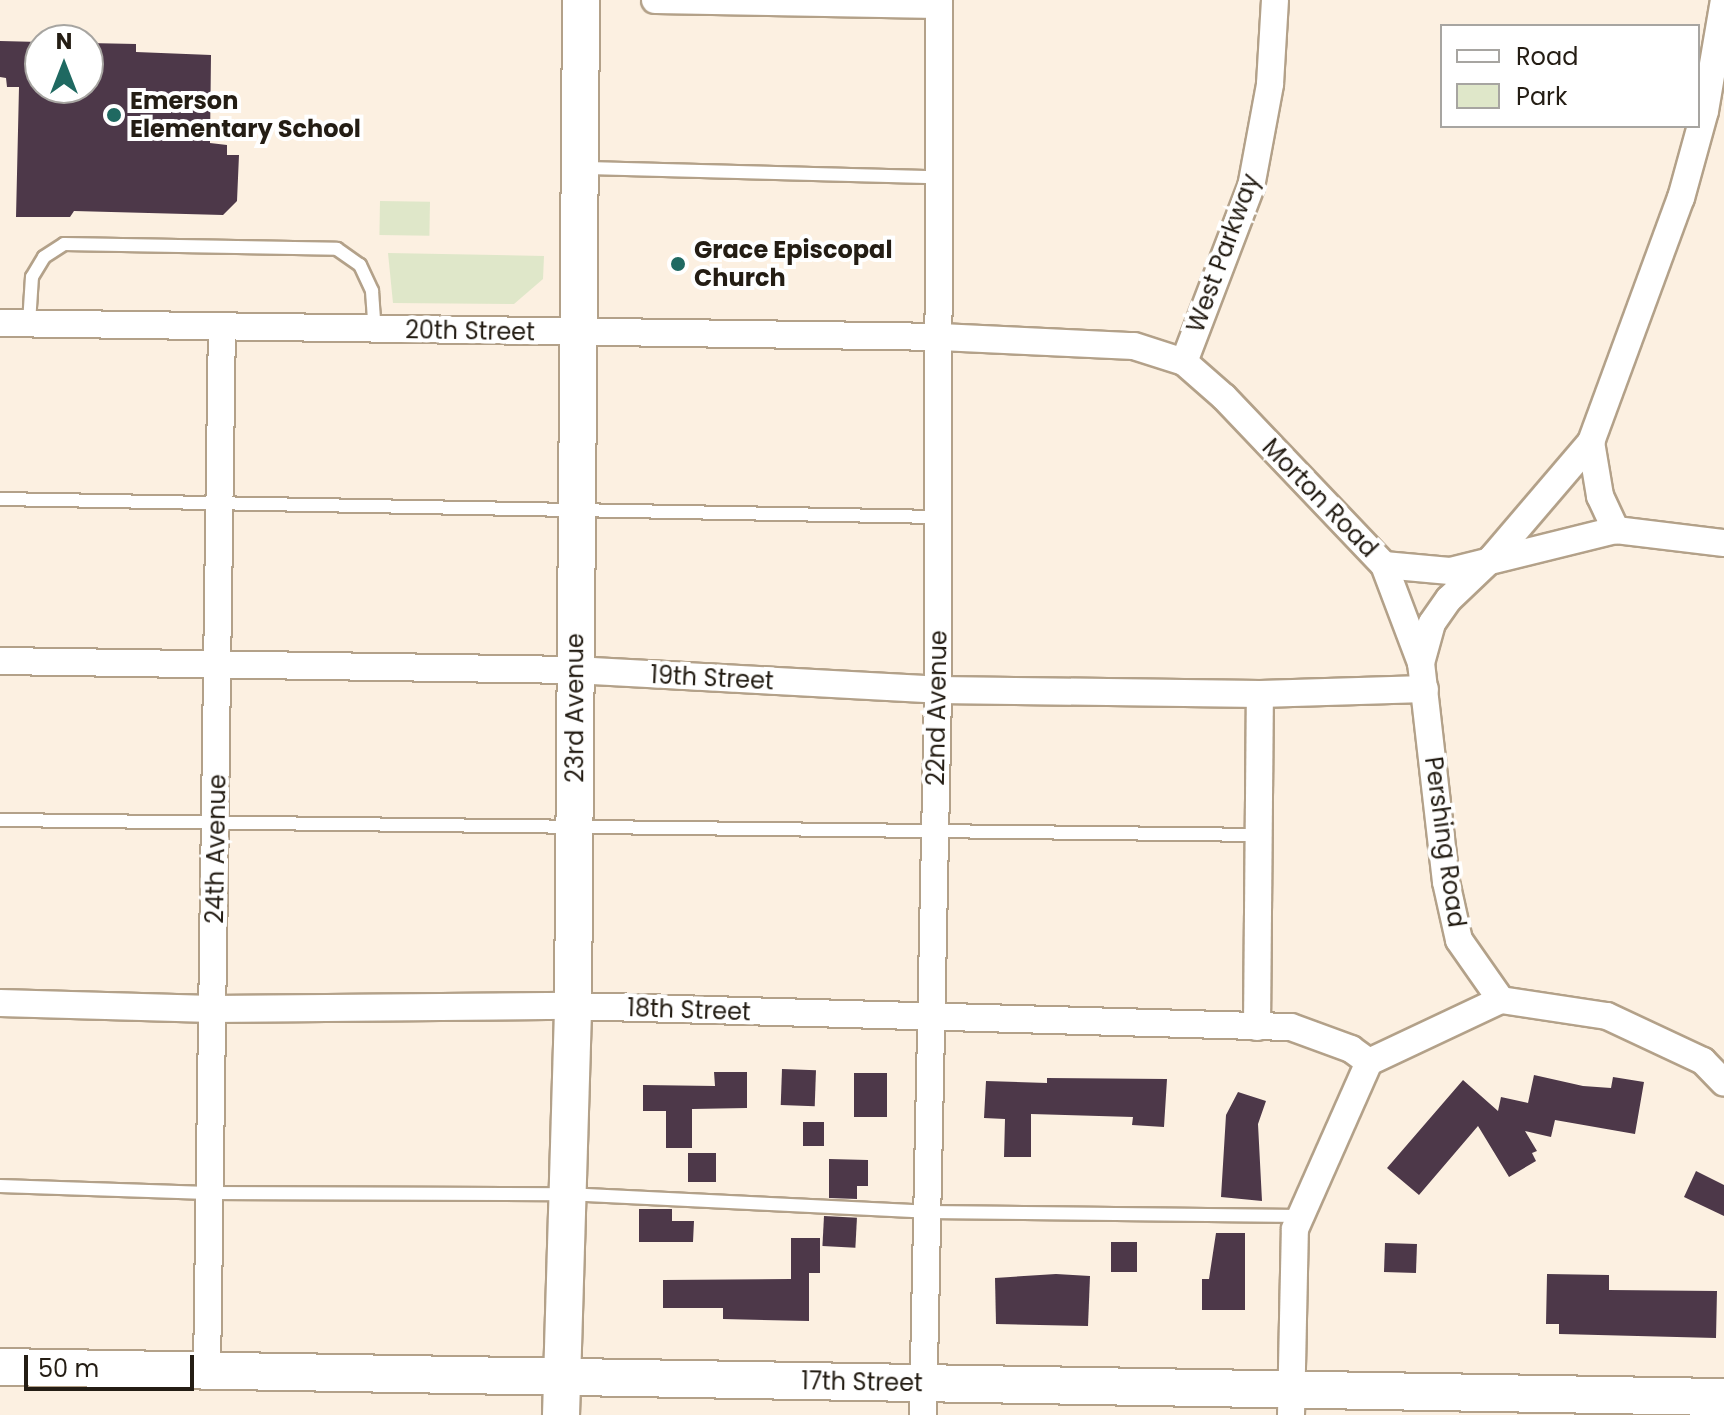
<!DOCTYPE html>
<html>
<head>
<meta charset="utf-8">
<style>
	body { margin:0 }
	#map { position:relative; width:1724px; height:1415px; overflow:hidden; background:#fcf0e1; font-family:Poppins,sans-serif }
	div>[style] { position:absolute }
	.green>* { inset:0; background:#dfe7c9; transform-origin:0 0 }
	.building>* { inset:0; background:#4d3849; transform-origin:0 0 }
	.roads { filter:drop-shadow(2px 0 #b3a189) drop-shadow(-2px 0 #b3a189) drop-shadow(0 2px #b3a189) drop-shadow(0 -2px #b3a189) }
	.service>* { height:12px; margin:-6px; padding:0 6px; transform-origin:6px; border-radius:6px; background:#fff }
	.minor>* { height:26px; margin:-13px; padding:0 13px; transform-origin:13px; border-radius:13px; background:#fff }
	.secondary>* { height:36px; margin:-18px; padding:0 18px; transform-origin:18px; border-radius:18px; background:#fff }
	.dots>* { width:22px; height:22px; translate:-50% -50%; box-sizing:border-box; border:4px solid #fff; border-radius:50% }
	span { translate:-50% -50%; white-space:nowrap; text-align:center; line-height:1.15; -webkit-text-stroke:8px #fff; paint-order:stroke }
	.poi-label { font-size:24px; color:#241d14; font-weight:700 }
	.left { translate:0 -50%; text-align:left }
	.street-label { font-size:24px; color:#241d14 }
	.legend { position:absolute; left:1440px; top:24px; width:260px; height:104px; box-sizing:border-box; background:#fff; border:2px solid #a7a5a1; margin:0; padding:10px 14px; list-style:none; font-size:24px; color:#241d14 }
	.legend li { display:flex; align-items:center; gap:16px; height:40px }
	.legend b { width:40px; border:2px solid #a7a5a1 }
	.north { position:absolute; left:24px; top:24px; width:80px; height:80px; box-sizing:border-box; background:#fff; border:2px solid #a7a5a1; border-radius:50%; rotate:0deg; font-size:22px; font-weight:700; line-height:32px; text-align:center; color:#241d14 }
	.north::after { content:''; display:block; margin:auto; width:28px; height:36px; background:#1f6961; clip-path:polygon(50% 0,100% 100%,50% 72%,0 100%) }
	.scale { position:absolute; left:24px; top:1355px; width:170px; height:36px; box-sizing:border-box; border:4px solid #241d14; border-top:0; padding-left:10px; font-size:24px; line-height:28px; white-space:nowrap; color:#241d14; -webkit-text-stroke:6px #fff; paint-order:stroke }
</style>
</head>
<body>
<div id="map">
	<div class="green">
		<i style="left:380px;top:201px;width:50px;height:34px;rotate:1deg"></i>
		<i style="clip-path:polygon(388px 253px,544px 256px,543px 279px,514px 304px,393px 303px)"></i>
	</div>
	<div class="building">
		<i style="clip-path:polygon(0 41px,40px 42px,40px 88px,88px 88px,88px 43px,136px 44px,136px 52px,211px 55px,210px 143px,227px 145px,227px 155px,239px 155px,237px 201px,223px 215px,74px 211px,70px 217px,16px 217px,19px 87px,7px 87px,6px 78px,0 77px)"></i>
		<i style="left:782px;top:1069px;width:34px;height:36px;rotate:2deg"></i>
		<i style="clip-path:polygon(714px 1072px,747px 1072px,747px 1108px,692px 1109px,692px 1148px,666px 1148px,666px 1111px,643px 1111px,643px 1085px,715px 1086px)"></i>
		<i style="left:854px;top:1073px;width:33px;height:44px"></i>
		<i style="clip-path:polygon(1534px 1075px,1583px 1086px,1611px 1088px,1613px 1077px,1644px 1082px,1635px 1134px,1555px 1120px,1551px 1137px,1525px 1131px,1537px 1151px,1532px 1153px,1536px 1161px,1509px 1177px,1478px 1126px,1419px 1195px,1387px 1168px,1463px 1080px,1498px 1111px,1501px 1097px,1528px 1103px)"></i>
		<i style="clip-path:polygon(1047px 1078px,1167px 1079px,1164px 1127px,1132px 1125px,1133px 1117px,1031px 1114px,1031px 1157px,1004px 1157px,1005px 1119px,984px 1118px,986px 1081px,1047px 1083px)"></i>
		<i style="clip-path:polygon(1238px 1092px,1266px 1101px,1258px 1124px,1262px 1201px,1221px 1197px,1226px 1115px)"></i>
		<i style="left:824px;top:1122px;width:24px;height:21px;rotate:90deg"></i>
		<i style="left:688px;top:1153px;width:28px;height:29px"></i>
		<i style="clip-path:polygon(829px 1159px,868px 1160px,868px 1186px,857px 1186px,857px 1199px,829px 1198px)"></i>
		<i style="clip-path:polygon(1696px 1171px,1724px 1185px,1724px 1216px,1684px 1197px)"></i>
		<i style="clip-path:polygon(639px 1209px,672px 1209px,672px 1221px,694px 1221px,693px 1242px,639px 1242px)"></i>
		<i style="left:824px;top:1216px;width:33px;height:30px;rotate:3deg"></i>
		<i style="clip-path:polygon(1216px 1233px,1245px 1233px,1245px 1310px,1202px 1310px,1202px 1279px,1209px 1279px)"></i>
		<i style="clip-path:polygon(791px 1238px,820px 1238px,820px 1273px,809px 1273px,809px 1321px,723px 1319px,723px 1308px,663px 1308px,663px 1280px,791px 1279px)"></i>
		<i style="left:1111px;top:1242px;width:26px;height:30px"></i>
		<i style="left:1385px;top:1243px;width:32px;height:29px;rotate:2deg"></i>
		<i style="clip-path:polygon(1056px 1274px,1090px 1276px,1088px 1326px,996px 1324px,995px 1278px)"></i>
		<i style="clip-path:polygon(1547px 1274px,1609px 1275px,1609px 1290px,1717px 1291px,1716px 1338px,1559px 1334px,1559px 1324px,1546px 1324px)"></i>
	</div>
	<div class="roads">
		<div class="service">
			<i style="left:584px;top:168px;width:355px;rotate:1.5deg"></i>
			<i style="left:29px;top:323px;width:46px;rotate:-86.3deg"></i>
			<i style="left:32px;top:277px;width:23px;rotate:-59deg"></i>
			<i style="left:44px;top:257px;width:24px;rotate:-33deg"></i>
			<i style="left:64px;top:244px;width:273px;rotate:1deg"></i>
			<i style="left:337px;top:249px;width:28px;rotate:35deg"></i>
			<i style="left:360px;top:265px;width:29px;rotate:65deg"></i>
			<i style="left:372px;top:291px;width:39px;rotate:86deg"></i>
			<i style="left:0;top:499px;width:938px;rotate:1.1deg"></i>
			<i style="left:0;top:820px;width:1257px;rotate:0.68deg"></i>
			<i style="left:0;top:1186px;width:208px;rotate:1.9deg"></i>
			<i style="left:208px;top:1193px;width:358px;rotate:0.2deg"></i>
			<i style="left:566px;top:1194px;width:362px;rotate:2.8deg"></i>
			<i style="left:928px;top:1212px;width:372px;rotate:0.6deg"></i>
		</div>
		<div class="minor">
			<i style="left:655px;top:0;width:284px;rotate:1deg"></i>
			<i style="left:0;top:323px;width:940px;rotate:0.85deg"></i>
			<i style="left:940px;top:337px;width:194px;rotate:2.7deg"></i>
			<i style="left:1134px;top:346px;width:52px;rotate:17.7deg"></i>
			<i style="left:1184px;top:362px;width:53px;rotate:41.2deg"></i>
			<i style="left:1224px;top:397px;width:232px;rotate:46.4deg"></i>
			<i style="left:1384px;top:565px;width:66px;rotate:5.2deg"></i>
			<i style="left:1450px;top:571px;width:171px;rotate:-13.9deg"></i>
			<i style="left:1616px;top:530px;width:109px;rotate:6.9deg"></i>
			<i style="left:1184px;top:362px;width:187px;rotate:-69.1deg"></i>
			<i style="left:1251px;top:187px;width:105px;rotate:-79.5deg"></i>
			<i style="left:1270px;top:84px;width:84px;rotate:-86.6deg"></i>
			<i style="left:1591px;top:442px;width:55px;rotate:80.5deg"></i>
			<i style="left:1600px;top:496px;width:38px;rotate:65deg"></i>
			<i style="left:0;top:661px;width:574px;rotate:0.9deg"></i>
			<i style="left:574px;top:670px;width:365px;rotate:3.1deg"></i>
			<i style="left:938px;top:690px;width:322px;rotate:0.7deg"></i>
			<i style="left:1260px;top:694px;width:165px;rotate:-1.7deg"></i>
			<i style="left:1421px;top:663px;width:41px;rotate:-74.6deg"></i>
			<i style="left:1432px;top:623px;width:29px;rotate:-55deg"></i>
			<i style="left:1449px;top:599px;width:59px;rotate:-43.6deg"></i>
			<i style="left:1492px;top:558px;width:153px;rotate:-49.5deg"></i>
			<i style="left:1591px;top:442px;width:260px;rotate:-69.8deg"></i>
			<i style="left:1681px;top:198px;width:90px;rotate:-74.6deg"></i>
			<i style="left:1705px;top:111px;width:113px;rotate:-80.3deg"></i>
			<i style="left:1501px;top:1000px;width:107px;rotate:8.6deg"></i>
			<i style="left:1607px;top:1016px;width:106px;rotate:25.1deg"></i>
			<i style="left:1703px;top:1061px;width:30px;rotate:46deg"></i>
			<i style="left:0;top:1003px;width:212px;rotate:1.6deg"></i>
			<i style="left:212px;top:1009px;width:361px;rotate:-0.5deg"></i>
			<i style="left:573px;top:1006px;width:718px;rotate:1.68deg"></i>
			<i style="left:1291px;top:1027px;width:64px;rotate:20.1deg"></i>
			<i style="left:1351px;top:1049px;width:22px;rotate:36deg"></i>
			<i style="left:1257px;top:1027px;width:333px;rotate:-89.5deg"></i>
			<i style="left:207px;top:1370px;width:1043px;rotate:-89.18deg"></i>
			<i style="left:923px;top:1415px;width:725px;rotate:-88.81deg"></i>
			<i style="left:938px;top:690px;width:690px;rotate:-89.92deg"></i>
			<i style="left:1291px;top:1415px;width:186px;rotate:-88.8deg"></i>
			<i style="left:1295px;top:1229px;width:183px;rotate:-66.1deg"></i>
			<i style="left:1369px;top:1062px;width:146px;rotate:-25.2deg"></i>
			<i style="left:1501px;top:1000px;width:73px;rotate:-125deg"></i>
			<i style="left:1459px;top:940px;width:59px;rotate:-102.6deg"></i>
			<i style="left:1446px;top:882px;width:220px;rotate:-96.5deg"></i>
			<i style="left:1421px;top:663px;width:105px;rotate:-110.7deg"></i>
		</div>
		<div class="secondary">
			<i style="left:0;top:1367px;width:1724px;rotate:1deg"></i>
			<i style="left:561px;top:1415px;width:409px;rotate:-88.3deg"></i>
			<i style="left:573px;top:1006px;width:1006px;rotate:-89.54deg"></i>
		</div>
	</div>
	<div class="dots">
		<i style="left:114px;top:115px;background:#1f6961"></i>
		<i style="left:678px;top:264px;background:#1f6961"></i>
	</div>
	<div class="poi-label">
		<span class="left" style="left:130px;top:115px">Emerson<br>Elementary School</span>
		<span class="left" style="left:694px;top:264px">Grace Episcopal<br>Church</span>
	</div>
	<div class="street-label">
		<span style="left:1223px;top:253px;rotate:-70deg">West Parkway</span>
		<span style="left:470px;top:331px;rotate:1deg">20th Street</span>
		<span style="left:1320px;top:498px;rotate:46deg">Morton Road</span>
		<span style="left:712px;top:678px;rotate:3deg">19th Street</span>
		<span style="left:575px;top:708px;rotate:-90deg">23rd Avenue</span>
		<span style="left:937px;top:708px;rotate:-89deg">22nd Avenue</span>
		<span style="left:1445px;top:842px;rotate:82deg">Pershing Road</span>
		<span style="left:216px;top:849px;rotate:-89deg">24th Avenue</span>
		<span style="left:689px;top:1010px;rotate:2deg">18th Street</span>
		<span style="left:862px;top:1382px;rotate:1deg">17th Street</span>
	</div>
	<ul class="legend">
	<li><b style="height:10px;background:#fff"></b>Road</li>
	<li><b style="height:22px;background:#dfe7c9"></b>Park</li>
	</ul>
	<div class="north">N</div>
	<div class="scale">50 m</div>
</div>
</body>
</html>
